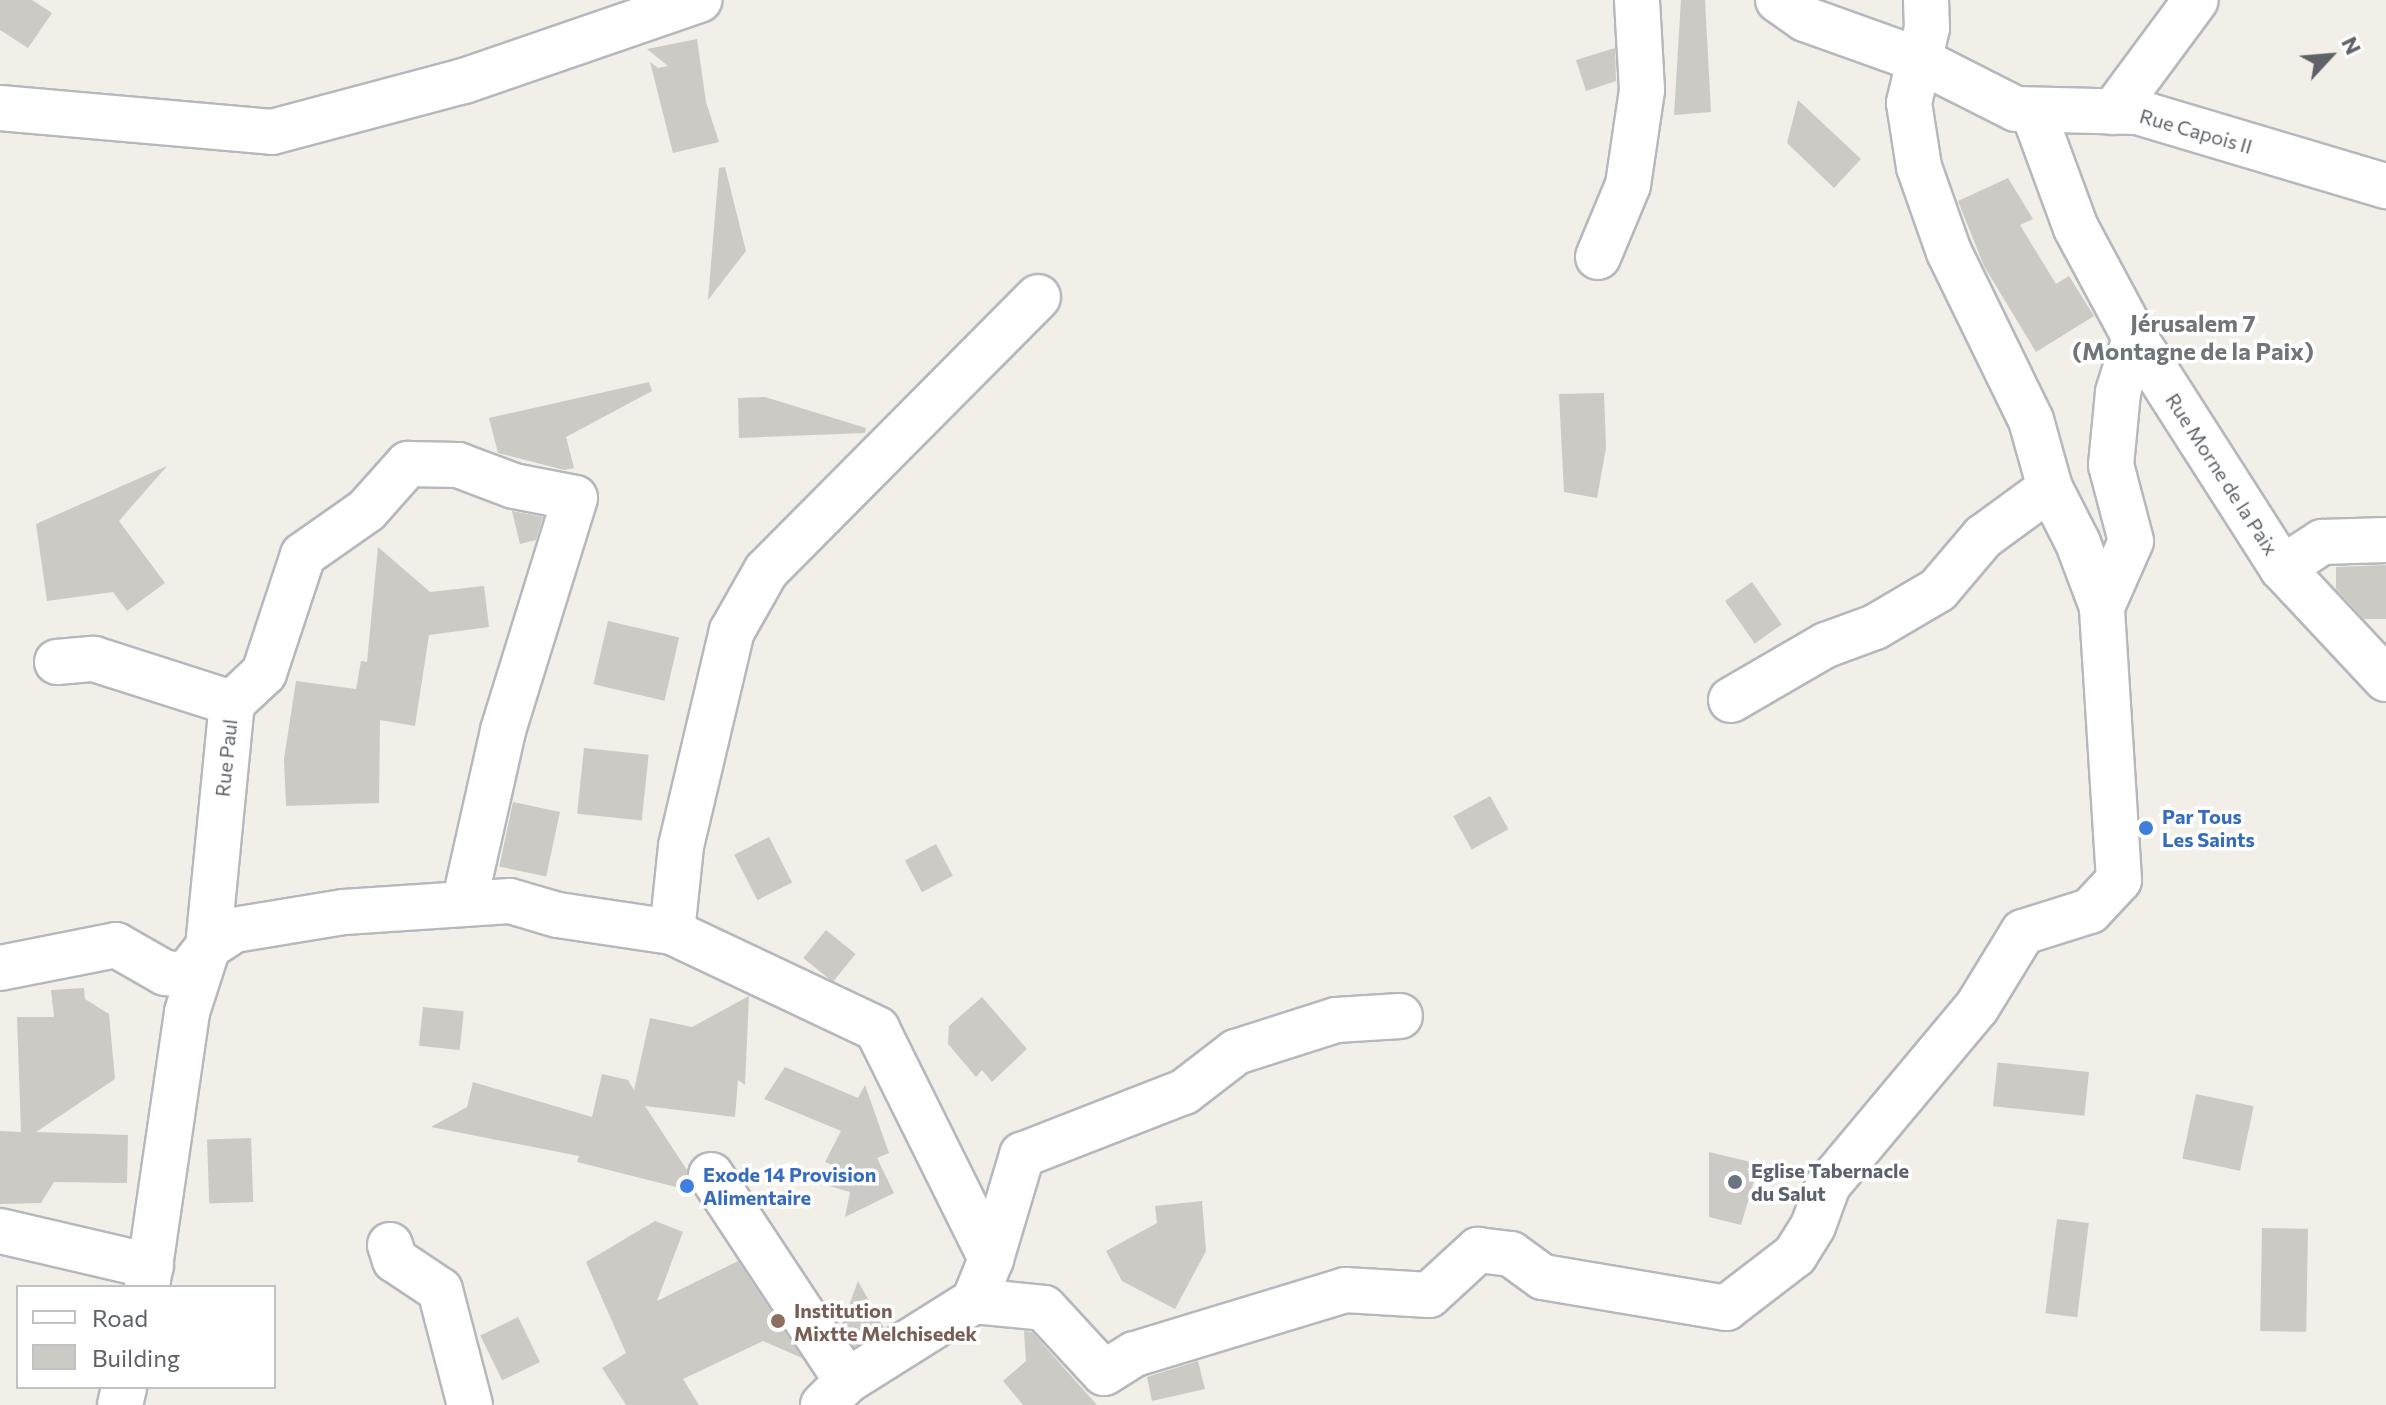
<!DOCTYPE html>
<html>
<head>
<meta charset="utf-8">
<style>
	body { margin:0 }
	#map { position:relative; width:2386px; height:1405px; overflow:hidden; background:#f1efe8; font-family:Commissioner,sans-serif }
	div>[style] { position:absolute }
	.building>* { inset:0; background:#cccac5; transform-origin:0 0 }
	.roads { filter:drop-shadow(2px 0 #b5b8bc) drop-shadow(-2px 0 #b5b8bc) drop-shadow(0 2px #b5b8bc) drop-shadow(0 -2px #b5b8bc) }
	.minor>* { height:44px; margin:-22px; padding:0 22px; transform-origin:22px; border-radius:22px; background:#fff }
	.dots>* { width:22px; height:22px; translate:-50% -50%; box-sizing:border-box; border:4px solid #fff; border-radius:50% }
	span { translate:-50% -50%; white-space:nowrap; text-align:center; line-height:1.15; -webkit-text-stroke:7px #fff; paint-order:stroke }
	.street-label { font-size:20px; color:#5f6368 }
	.shop-label { font-size:20px; color:#366cbe; font-weight:700 }
	.left { translate:0 -50%; text-align:left }
	.worship-label { font-size:20px; color:#5b616d; font-weight:700 }
	.education-label { font-size:20px; color:#785e54; font-weight:700 }
	.quarter-label { font-size:24px; color:#70757a; font-weight:700 }
	.legend { position:absolute; left:16px; top:1285px; width:260px; height:104px; box-sizing:border-box; background:#fff; border:2px solid #bfc1c3; margin:0; padding:10px 14px; list-style:none; font-size:24px; color:#5f6368 }
	.legend li { display:flex; align-items:center; gap:16px; height:40px }
	.legend b { width:40px; border:2px solid #bfc1c3 }
	.north { position:absolute; left:2290px; top:16px; width:80px; height:80px; -webkit-text-stroke:6px #fff; paint-order:stroke; rotate:64deg; font-size:22px; font-weight:700; line-height:32px; text-align:center; color:#5f6368 }
	.north::after { content:''; display:block; margin:auto; width:28px; height:36px; background:#5f6368; clip-path:polygon(50% 0,100% 100%,50% 72%,0 100%) }
</style>
</head>
<body>
<div id="map">
	<div class="building">
		<i style="clip-path:polygon(0 0,32px 0,52px 13px,28px 48px,0 30px)"></i>
		<i style="clip-path:polygon(1681px 0,1705px 0,1711px 112px,1674px 115px)"></i>
		<i style="clip-path:polygon(697px 39px,706px 102px,719px 142px,673px 153px,650px 62px,658px 68px,668px 66px,647px 49px)"></i>
		<i style="clip-path:polygon(1615px 48px,1616px 81px,1586px 91px,1576px 60px)"></i>
		<i style="clip-path:polygon(1798px 100px,1861px 159px,1834px 188px,1787px 143px)"></i>
		<i style="clip-path:polygon(725px 167px,746px 251px,708px 300px,719px 168px)"></i>
		<i style="clip-path:polygon(2008px 178px,2033px 219px,2020px 225px,2056px 284px,2069px 276px,2094px 316px,2036px 352px,1984px 266px,1958px 201px)"></i>
		<i style="clip-path:polygon(649px 382px,652px 391px,566px 437px,574px 468px,564px 470px,498px 453px,489px 418px)"></i>
		<i style="clip-path:polygon(1604px 393px,1606px 448px,1597px 498px,1564px 492px,1559px 394px)"></i>
		<i style="clip-path:polygon(765px 397px,866px 428px,865px 433px,739px 438px,738px 398px)"></i>
		<i style="clip-path:polygon(167px 466px,119px 521px,165px 583px,127px 611px,113px 592px,47px 601px,36px 524px)"></i>
		<i style="clip-path:polygon(512px 511px,543px 517px,536px 540px,520px 544px)"></i>
		<i style="clip-path:polygon(378px 547px,430px 592px,484px 586px,489px 627px,429px 635px,415px 726px,380px 720px,379px 803px,286px 806px,284px 759px,296px 681px,356px 689px,361px 661px,367px 662px)"></i>
		<i style="clip-path:polygon(2386px 565px,2386px 619px,2364px 619px,2336px 589px,2336px 567px)"></i>
		<i style="left:1752px;top:582px;width:52px;height:33px;rotate:55deg"></i>
		<i style="left:608px;top:621px;width:73px;height:65px;rotate:13deg"></i>
		<i style="left:584px;top:748px;width:65px;height:66px;rotate:6deg"></i>
		<i style="left:1490px;top:796px;width:38px;height:42px;rotate:61deg"></i>
		<i style="left:513px;top:802px;width:48px;height:66px;rotate:12deg"></i>
		<i style="left:769px;top:837px;width:51px;height:39px;rotate:63deg"></i>
		<i style="left:936px;top:844px;width:36px;height:35px;rotate:62deg"></i>
		<i style="left:826px;top:930px;width:38px;height:36px;rotate:39deg"></i>
		<i style="clip-path:polygon(84px 988px,85px 999px,109px 1014px,115px 1079px,36px 1132px,128px 1135px,127px 1183px,54px 1182px,41px 1203px,0 1204px,0 1131px,21px 1132px,17px 1017px,54px 1017px,51px 990px)"></i>
		<i style="clip-path:polygon(749px 996px,745px 1085px,738px 1080px,735px 1117px,645px 1106px,687px 1170px,692px 1191px,577px 1162px,579px 1156px,431px 1127px,467px 1107px,473px 1082px,592px 1117px,602px 1074px,628px 1080px,634px 1090px,650px 1018px,692px 1027px)"></i>
		<i style="clip-path:polygon(982px 997px,1027px 1049px,992px 1082px,982px 1070px,976px 1077px,948px 1044px,949px 1026px)"></i>
		<i style="left:423px;top:1007px;width:41px;height:39px;rotate:6deg"></i>
		<i style="clip-path:polygon(785px 1067px,858px 1098px,865px 1085px,889px 1153px,877px 1158px,894px 1193px,845px 1217px,850px 1192px,826px 1185px,832px 1165px,825px 1162px,841px 1131px,764px 1099px)"></i>
		<i style="left:2089px;top:1072px;width:44px;height:92px;rotate:96deg"></i>
		<i style="left:2196px;top:1094px;width:59px;height:66px;rotate:12deg"></i>
		<i style="left:251px;top:1138px;width:64px;height:44px;rotate:88deg"></i>
		<i style="clip-path:polygon(1709px 1152px,1759px 1164px,1741px 1225px,1709px 1217px)"></i>
		<i style="clip-path:polygon(1202px 1201px,1206px 1251px,1175px 1309px,1122px 1281px,1106px 1251px,1157px 1223px,1155px 1206px)"></i>
		<i style="left:2057px;top:1219px;width:32px;height:95px;rotate:7deg"></i>
		<i style="clip-path:polygon(655px 1221px,683px 1232px,657px 1301px,738px 1261px,802px 1358px,763px 1341px,683px 1379px,699px 1405px,626px 1405px,602px 1368px,626px 1353px,586px 1262px)"></i>
		<i style="left:2262px;top:1228px;width:46px;height:103px;rotate:1deg"></i>
		<i style="clip-path:polygon(858px 1281px,884px 1328px,854px 1347px,841px 1327px)"></i>
		<i style="left:518px;top:1317px;width:50px;height:42px;rotate:64deg"></i>
		<i style="clip-path:polygon(1024px 1331px,1032px 1332px,1097px 1405px,1023px 1405px,1003px 1381px,1026px 1361px)"></i>
		<i style="clip-path:polygon(1198px 1361px,1205px 1389px,1152px 1401px,1147px 1377px)"></i>
	</div>
	<div class="roads">
		<div class="minor">
			<i style="left:1778px;top:0;width:33px;rotate:35deg"></i>
			<i style="left:1805px;top:19px;width:119px;rotate:19.7deg"></i>
			<i style="left:1917px;top:59px;width:111px;rotate:26.8deg"></i>
			<i style="left:2016px;top:109px;width:121px;rotate:1.4deg"></i>
			<i style="left:2137px;top:112px;width:260px;rotate:16.6deg"></i>
			<i style="left:1926px;top:0;width:28px;rotate:88deg"></i>
			<i style="left:1927px;top:28px;width:77px;rotate:103.5deg"></i>
			<i style="left:1909px;top:103px;width:65px;rotate:81.1deg"></i>
			<i style="left:1919px;top:167px;width:90px;rotate:70.6deg"></i>
			<i style="left:1949px;top:252px;width:187px;rotate:64deg"></i>
			<i style="left:2031px;top:420px;width:71px;rotate:74.4deg"></i>
			<i style="left:2050px;top:488px;width:62px;rotate:63deg"></i>
			<i style="left:2078px;top:543px;width:68px;rotate:69.4deg"></i>
			<i style="left:0;top:108px;width:273px;rotate:5deg"></i>
			<i style="left:272px;top:132px;width:199px;rotate:-14.9deg"></i>
			<i style="left:464px;top:81px;width:249px;rotate:-19deg"></i>
			<i style="left:2113px;top:112px;width:139px;rotate:-53.5deg"></i>
			<i style="left:2034px;top:114px;width:121px;rotate:69.8deg"></i>
			<i style="left:2076px;top:228px;width:125px;rotate:61.8deg"></i>
			<i style="left:2135px;top:338px;width:273px;rotate:57.4deg"></i>
			<i style="left:2282px;top:568px;width:152px;rotate:46.9deg"></i>
			<i style="left:1598px;top:257px;width:78px;rotate:-67.4deg"></i>
			<i style="left:1628px;top:185px;width:96px;rotate:-81.6deg"></i>
			<i style="left:1642px;top:90px;width:90px;rotate:-93.2deg"></i>
			<i style="left:2282px;top:568px;width:48px;rotate:-33deg"></i>
			<i style="left:2322px;top:542px;width:64px;rotate:-1.8deg"></i>
			<i style="left:57px;top:662px;width:37px;rotate:-5deg"></i>
			<i style="left:94px;top:659px;width:145px;rotate:17.7deg"></i>
			<i style="left:1731px;top:700px;width:110px;rotate:-30.1deg"></i>
			<i style="left:1826px;top:645px;width:52px;rotate:-20.2deg"></i>
			<i style="left:1875px;top:627px;width:73px;rotate:-30.4deg"></i>
			<i style="left:1938px;top:590px;width:70px;rotate:-49.7deg"></i>
			<i style="left:1983px;top:537px;width:83px;rotate:-36.2deg"></i>
			<i style="left:672px;top:932px;width:86px;rotate:-84deg"></i>
			<i style="left:681px;top:846px;width:221px;rotate:-76.7deg"></i>
			<i style="left:732px;top:631px;width:69px;rotate:-60.5deg"></i>
			<i style="left:766px;top:571px;width:386px;rotate:-45.2deg"></i>
			<i style="left:0;top:968px;width:118px;rotate:-11.2deg"></i>
			<i style="left:116px;top:945px;width:56px;rotate:29.7deg"></i>
			<i style="left:165px;top:973px;width:21px;rotate:5deg"></i>
			<i style="left:186px;top:975px;width:36px;rotate:-52deg"></i>
			<i style="left:208px;top:947px;width:31px;rotate:-33deg"></i>
			<i style="left:234px;top:930px;width:111px;rotate:-9.3deg"></i>
			<i style="left:344px;top:912px;width:166px;rotate:-3.8deg"></i>
			<i style="left:510px;top:901px;width:50px;rotate:16.3deg"></i>
			<i style="left:558px;top:915px;width:115px;rotate:8.5deg"></i>
			<i style="left:672px;top:932px;width:227px;rotate:25.3deg"></i>
			<i style="left:877px;top:1029px;width:257px;rotate:63.6deg"></i>
			<i style="left:991px;top:1259px;width:45px;rotate:112deg"></i>
			<i style="left:974px;top:1301px;width:70px;rotate:5.7deg"></i>
			<i style="left:1044px;top:1308px;width:88px;rotate:47.3deg"></i>
			<i style="left:1104px;top:1373px;width:36px;rotate:-32deg"></i>
			<i style="left:1135px;top:1354px;width:220px;rotate:-16.9deg"></i>
			<i style="left:1345px;top:1290px;width:84px;rotate:3.4deg"></i>
			<i style="left:1429px;top:1295px;width:67px;rotate:-42.6deg"></i>
			<i style="left:1478px;top:1250px;width:33px;rotate:7deg"></i>
			<i style="left:1511px;top:1254px;width:39px;rotate:36deg"></i>
			<i style="left:1543px;top:1277px;width:186px;rotate:9.6deg"></i>
			<i style="left:1726px;top:1308px;width:87px;rotate:-37.5deg"></i>
			<i style="left:1795px;top:1255px;width:34px;rotate:-58deg"></i>
			<i style="left:1813px;top:1226px;width:44px;rotate:-69.9deg"></i>
			<i style="left:1828px;top:1185px;width:232px;rotate:-50.1deg"></i>
			<i style="left:1977px;top:1007px;width:88px;rotate:-58.5deg"></i>
			<i style="left:2023px;top:932px;width:70px;rotate:-17.4deg"></i>
			<i style="left:2090px;top:911px;width:42px;rotate:-46.9deg"></i>
			<i style="left:2119px;top:880px;width:274px;rotate:-93.6deg"></i>
			<i style="left:2102px;top:607px;width:72px;rotate:-66.3deg"></i>
			<i style="left:2131px;top:541px;width:79px;rotate:-104.7deg"></i>
			<i style="left:2111px;top:465px;width:73px;rotate:-84.5deg"></i>
			<i style="left:2118px;top:392px;width:57px;rotate:-72.5deg"></i>
			<i style="left:711px;top:1175px;width:247px;rotate:56.6deg"></i>
			<i style="left:0;top:1231px;width:155px;rotate:13.1deg"></i>
			<i style="left:390px;top:1245px;width:16px;rotate:72deg"></i>
			<i style="left:395px;top:1260px;width:54px;rotate:33.7deg"></i>
			<i style="left:440px;top:1290px;width:119px;rotate:75.4deg"></i>
			<i style="left:991px;top:1259px;width:109px;rotate:-73.4deg"></i>
			<i style="left:1022px;top:1155px;width:174px;rotate:-21.3deg"></i>
			<i style="left:1184px;top:1092px;width:66px;rotate:-37.6deg"></i>
			<i style="left:1236px;top:1052px;width:105px;rotate:-17.7deg"></i>
			<i style="left:1336px;top:1020px;width:64px;rotate:-3.6deg"></i>
			<i style="left:147px;top:1287px;width:278px;rotate:-81.7deg"></i>
			<i style="left:187px;top:1012px;width:68px;rotate:-72.1deg"></i>
			<i style="left:208px;top:947px;width:245px;rotate:-84.4deg"></i>
			<i style="left:232px;top:703px;width:44px;rotate:-43.2deg"></i>
			<i style="left:264px;top:673px;width:124px;rotate:-71.7deg"></i>
			<i style="left:303px;top:555px;width:78px;rotate:-35.1deg"></i>
			<i style="left:367px;top:510px;width:62px;rotate:-48.3deg"></i>
			<i style="left:408px;top:464px;width:50px;rotate:1.1deg"></i>
			<i style="left:458px;top:465px;width:60px;rotate:20.6deg"></i>
			<i style="left:514px;top:486px;width:62px;rotate:11.1deg"></i>
			<i style="left:575px;top:498px;width:244px;rotate:107.2deg"></i>
			<i style="left:503px;top:731px;width:177px;rotate:102.7deg"></i>
			<i style="left:120px;top:1405px;width:18px;rotate:-77deg"></i>
			<i style="left:823px;top:1405px;width:34px;rotate:-45deg"></i>
			<i style="left:847px;top:1381px;width:150px;rotate:-32.2deg"></i>
		</div>
	</div>
	<div class="dots">
		<i style="left:2146px;top:828px;background:#3f7fe0"></i>
		<i style="left:1735px;top:1182px;background:#6b7280"></i>
		<i style="left:687px;top:1186px;background:#3f7fe0"></i>
		<i style="left:778px;top:1321px;background:#8d6e63"></i>
	</div>
	<div class="street-label">
		<span style="left:2196px;top:131px;rotate:16deg">Rue Capois II</span>
		<span style="left:2222px;top:474px;rotate:57deg">Rue Morne de la Paix</span>
		<span style="left:226px;top:758px;rotate:-84deg">Rue Paul</span>
	</div>
	<div class="shop-label">
		<span class="left" style="left:2162px;top:828px">Par Tous<br>Les Saints</span>
		<span class="left" style="left:703px;top:1186px">Exode 14 Provision<br>Alimentaire</span>
	</div>
	<div class="worship-label">
		<span class="left" style="left:1751px;top:1182px">Eglise Tabernacle<br>du Salut</span>
	</div>
	<div class="education-label">
		<span class="left" style="left:794px;top:1322px">Institution<br>Mixtte Melchisedek</span>
	</div>
	<div class="quarter-label">
		<span style="left:2193px;top:337px">Jérusalem 7<br>(Montagne de la Paix)</span>
	</div>
	<ul class="legend">
	<li><b style="height:10px;background:#fff"></b>Road</li>
	<li><b style="height:22px;background:#cccac5"></b>Building</li>
	</ul>
	<div class="north">N</div>
</div>
</body>
</html>
